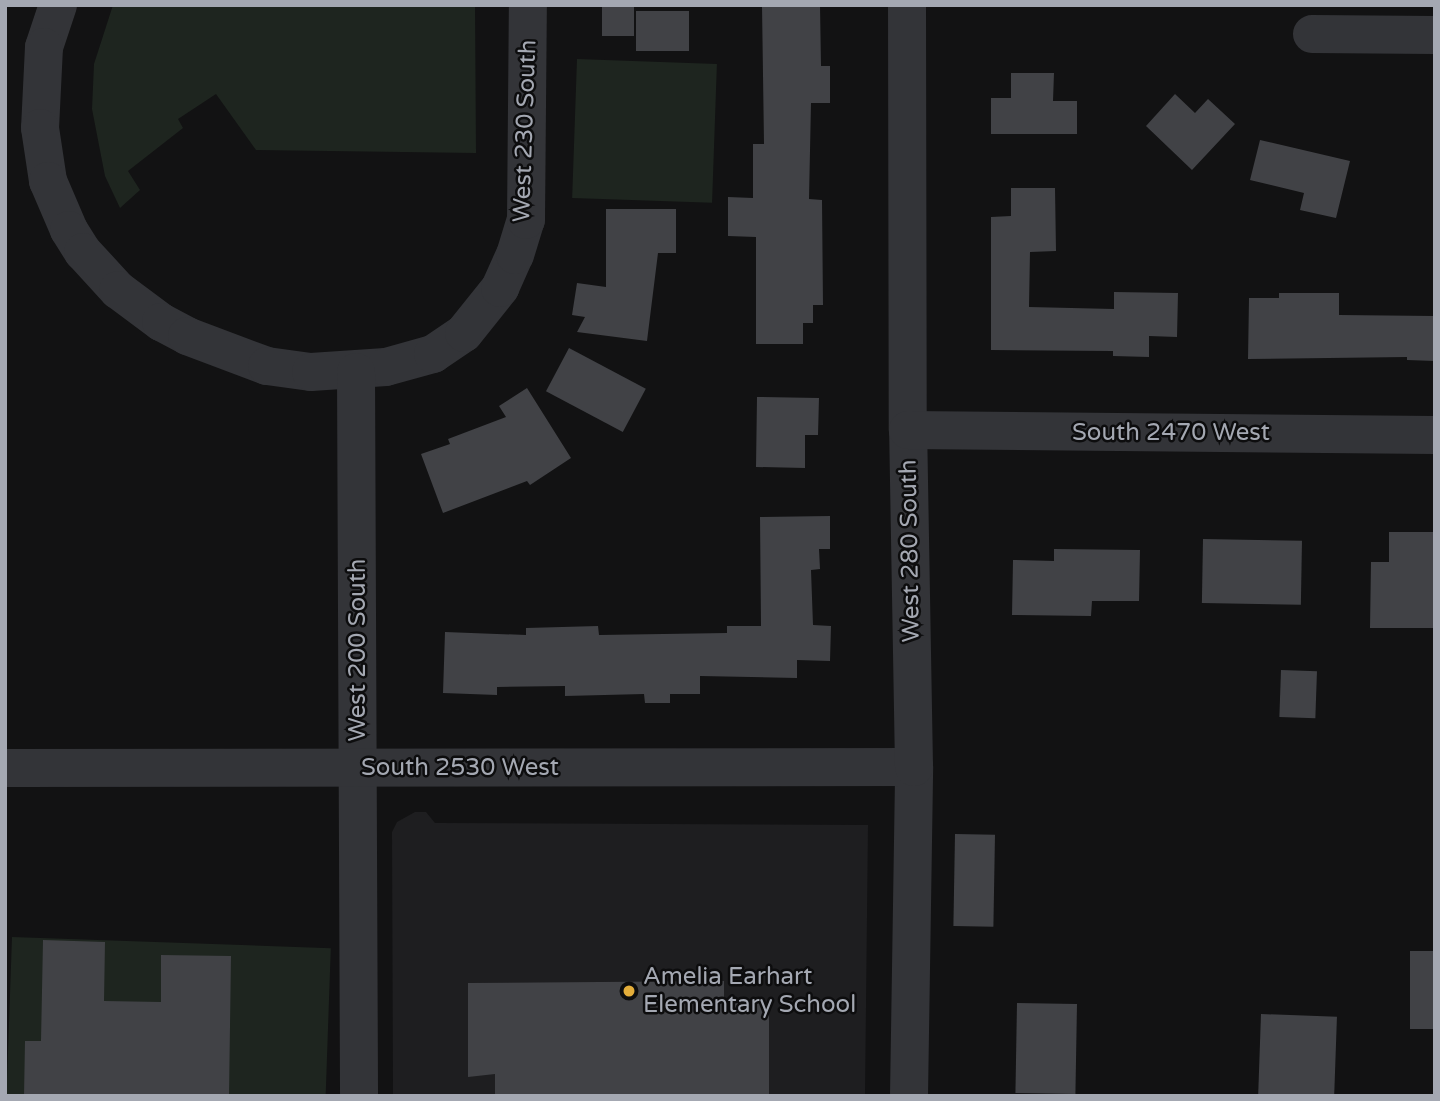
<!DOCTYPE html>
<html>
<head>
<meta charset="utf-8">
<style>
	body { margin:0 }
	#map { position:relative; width:1440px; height:1101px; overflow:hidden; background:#121213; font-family:"Varela Round",sans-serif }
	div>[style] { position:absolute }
	.built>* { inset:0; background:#1e1e20 }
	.green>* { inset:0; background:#1e251f; transform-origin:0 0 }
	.building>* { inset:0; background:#414246; transform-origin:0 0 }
	.minor>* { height:38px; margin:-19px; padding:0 19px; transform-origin:19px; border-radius:19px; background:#333438 }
	.tertiary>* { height:38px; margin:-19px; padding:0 19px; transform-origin:19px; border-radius:19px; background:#333438 }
	.dots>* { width:19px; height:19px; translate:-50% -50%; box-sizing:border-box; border:4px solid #0d0d0e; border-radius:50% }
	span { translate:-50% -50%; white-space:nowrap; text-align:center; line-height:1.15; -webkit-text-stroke:5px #0d0d0e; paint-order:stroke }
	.street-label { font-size:24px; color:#a4a8b2 }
	.poi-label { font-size:24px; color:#a4a8b2 }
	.left { translate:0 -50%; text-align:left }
	.frame { position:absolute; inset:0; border:7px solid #a4a8b2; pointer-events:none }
</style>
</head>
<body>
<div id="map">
	<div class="built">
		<i style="clip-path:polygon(415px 812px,426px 812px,435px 823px,868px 825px,865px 1096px,393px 1096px,392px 832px,397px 822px)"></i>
	</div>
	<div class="green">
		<i style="clip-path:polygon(113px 5px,475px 5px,476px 153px,256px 150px,216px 94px,178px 119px,183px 128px,128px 171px,140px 190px,120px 208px,105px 176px,92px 109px,94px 64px)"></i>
		<i style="left:577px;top:59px;width:140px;height:139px;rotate:2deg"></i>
		<i style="left:12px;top:937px;width:319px;height:159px;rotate:2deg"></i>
	</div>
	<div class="building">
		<i style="left:602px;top:5px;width:32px;height:31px"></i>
		<i style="clip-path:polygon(820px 5px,821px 66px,830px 66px,830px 103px,811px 103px,809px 199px,822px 200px,823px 305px,813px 305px,813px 323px,803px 323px,803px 344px,756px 344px,756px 237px,728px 236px,728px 197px,753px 198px,753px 144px,764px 144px,762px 6px)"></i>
		<i style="left:689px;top:11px;width:40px;height:53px;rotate:90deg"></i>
		<i style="clip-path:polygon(1011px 73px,1054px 73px,1053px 101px,1077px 101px,1077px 134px,991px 134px,991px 98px,1011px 98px)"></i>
		<i style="clip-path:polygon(1175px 94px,1195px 113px,1208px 99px,1235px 124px,1192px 170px,1146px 126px)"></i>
		<i style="clip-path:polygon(1260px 140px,1350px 161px,1336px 218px,1300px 210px,1304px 193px,1250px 180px)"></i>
		<i style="clip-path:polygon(1011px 188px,1055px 188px,1056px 251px,1030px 252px,1029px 307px,1114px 309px,1114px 292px,1178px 293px,1177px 337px,1149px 336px,1149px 357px,1113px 356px,1113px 351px,991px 350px,991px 217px,1011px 216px)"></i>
		<i style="clip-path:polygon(606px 209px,676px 209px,676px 253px,658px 253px,647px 341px,577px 332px,585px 317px,572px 315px,577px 283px,606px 287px)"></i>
		<i style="clip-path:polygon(1279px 293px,1339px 293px,1339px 315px,1435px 316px,1435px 361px,1407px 360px,1407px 357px,1248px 359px,1249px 298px,1279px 298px)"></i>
		<i style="left:569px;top:348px;width:87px;height:49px;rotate:28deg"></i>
		<i style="clip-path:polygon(527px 388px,571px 458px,530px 485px,527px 481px,443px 513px,421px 454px,450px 444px,448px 439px,506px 417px,499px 406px)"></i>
		<i style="clip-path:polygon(757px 397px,819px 398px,818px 435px,805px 435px,805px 468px,756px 467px)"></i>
		<i style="clip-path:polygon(830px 516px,830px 549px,819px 549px,820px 569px,811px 570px,813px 625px,831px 626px,830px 661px,797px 660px,797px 678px,700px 676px,700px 694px,670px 694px,670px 703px,645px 703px,644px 694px,565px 696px,565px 686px,497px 687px,497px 695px,443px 693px,445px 632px,526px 635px,526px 628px,598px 626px,599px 635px,727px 633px,727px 626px,761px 626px,760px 517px)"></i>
		<i style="clip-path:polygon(1389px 532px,1433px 532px,1435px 628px,1370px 628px,1371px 562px,1389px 562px)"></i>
		<i style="left:1203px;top:539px;width:99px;height:64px;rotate:1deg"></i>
		<i style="clip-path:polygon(1054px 549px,1140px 550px,1139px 601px,1092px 601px,1091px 616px,1012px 615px,1013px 560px,1054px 561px)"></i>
		<i style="left:1281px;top:670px;width:36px;height:47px;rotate:2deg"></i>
		<i style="left:955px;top:834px;width:40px;height:92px;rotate:1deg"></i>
		<i style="clip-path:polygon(43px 940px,105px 942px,104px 1001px,161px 1002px,161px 955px,231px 956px,229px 1096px,24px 1096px,25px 1041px,41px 1041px)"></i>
		<i style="left:1435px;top:951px;width:78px;height:25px;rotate:90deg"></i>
		<i style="clip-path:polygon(724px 981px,724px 999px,769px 1003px,769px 1096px,495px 1096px,495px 1074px,468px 1077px,468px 983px)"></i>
		<i style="left:1017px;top:1003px;width:60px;height:90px;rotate:1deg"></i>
		<i style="left:1261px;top:1014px;width:76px;height:82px;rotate:2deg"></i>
	</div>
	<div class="minor">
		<i style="left:58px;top:5px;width:44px;rotate:108.4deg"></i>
		<i style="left:44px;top:47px;width:81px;rotate:92.8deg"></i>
		<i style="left:40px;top:128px;width:54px;rotate:81.4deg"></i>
		<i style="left:48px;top:181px;width:53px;rotate:66.8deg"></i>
		<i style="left:69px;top:230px;width:26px;rotate:58deg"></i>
		<i style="left:83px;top:252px;width:52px;rotate:47.4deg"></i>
		<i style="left:118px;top:290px;width:54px;rotate:36.7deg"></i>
		<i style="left:161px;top:322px;width:30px;rotate:28deg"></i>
		<i style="left:187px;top:336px;width:85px;rotate:20.6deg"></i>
		<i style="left:267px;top:366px;width:44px;rotate:7.8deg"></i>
		<i style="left:311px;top:372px;width:75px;rotate:-3.8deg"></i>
		<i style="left:386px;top:367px;width:49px;rotate:-15.5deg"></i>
		<i style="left:433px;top:354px;width:37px;rotate:-34deg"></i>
		<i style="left:464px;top:333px;width:58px;rotate:-51.3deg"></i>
		<i style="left:500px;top:288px;width:36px;rotate:-66deg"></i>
		<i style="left:515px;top:255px;width:37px;rotate:-73deg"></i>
		<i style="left:526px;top:220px;width:215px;rotate:-89.5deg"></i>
		<i style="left:907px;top:5px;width:425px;rotate:89.9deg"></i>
		<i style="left:1312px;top:34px;width:123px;rotate:0.5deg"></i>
		<i style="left:356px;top:372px;width:724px;rotate:89.76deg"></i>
		<i style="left:909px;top:1096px;width:329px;rotate:-89.1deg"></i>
	</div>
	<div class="tertiary">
		<i style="left:5px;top:768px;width:909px;rotate:-0.06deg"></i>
		<i style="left:914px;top:767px;width:337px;rotate:-91deg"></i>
		<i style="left:908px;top:430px;width:527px;rotate:0.54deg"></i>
	</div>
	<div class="dots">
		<i style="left:629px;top:991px;background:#e3ad3a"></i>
	</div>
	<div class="street-label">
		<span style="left:525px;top:131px;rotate:-88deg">West 230 South</span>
		<span style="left:1171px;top:433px">South 2470 West</span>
		<span style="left:910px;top:551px;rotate:-91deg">West 280 South</span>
		<span style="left:358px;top:650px;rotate:-90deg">West 200 South</span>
		<span style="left:460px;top:768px">South 2530 West</span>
	</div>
	<div class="poi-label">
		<span class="left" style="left:643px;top:991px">Amelia Earhart<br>Elementary School</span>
	</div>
	<div class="frame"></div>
</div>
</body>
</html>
